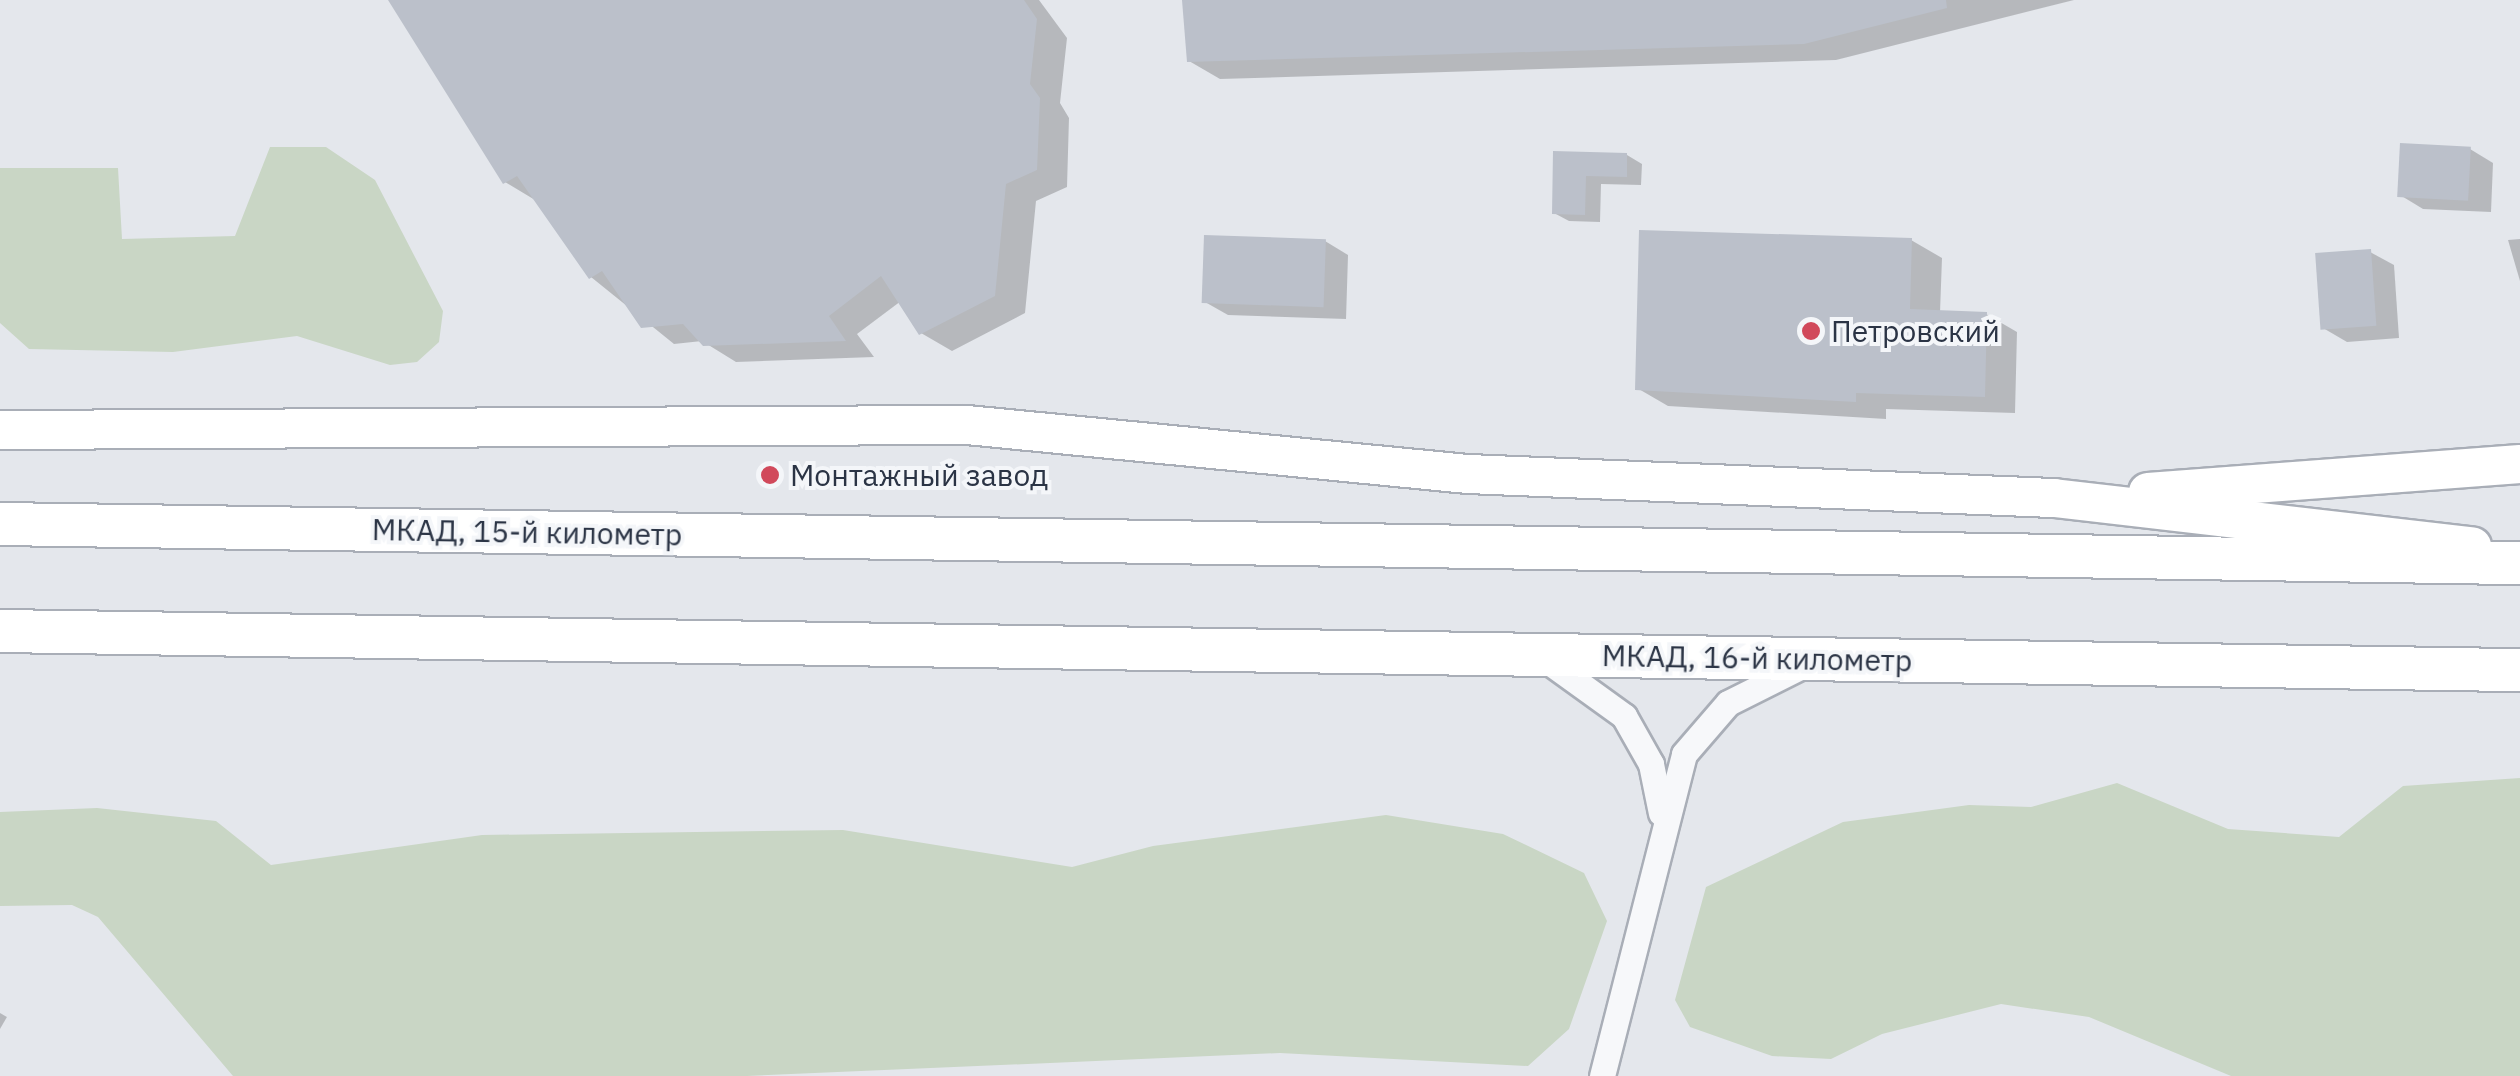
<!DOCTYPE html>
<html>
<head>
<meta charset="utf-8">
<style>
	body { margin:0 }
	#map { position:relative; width:2520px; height:1076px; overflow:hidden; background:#e4e7ec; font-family:"IBM Plex Sans",sans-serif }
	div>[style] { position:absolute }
	.green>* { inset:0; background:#c9d6c5 }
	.shadow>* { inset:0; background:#0003; transform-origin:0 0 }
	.building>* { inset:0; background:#bbc0ca; transform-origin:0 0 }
	.roads { filter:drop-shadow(2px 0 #a9aeb7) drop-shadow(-2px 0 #a9aeb7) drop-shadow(0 2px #a9aeb7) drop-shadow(0 -2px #a9aeb7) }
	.minor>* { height:25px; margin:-12.5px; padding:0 12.5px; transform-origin:12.5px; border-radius:12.5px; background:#f7f8fa }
	.secondary>* { height:38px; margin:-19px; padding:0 19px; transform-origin:19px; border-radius:19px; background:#fff }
	.trunk>* { height:42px; margin:-21px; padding:0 21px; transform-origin:21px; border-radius:21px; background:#fff }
	.dots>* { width:28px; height:28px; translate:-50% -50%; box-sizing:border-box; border:5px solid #f4f6f9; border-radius:50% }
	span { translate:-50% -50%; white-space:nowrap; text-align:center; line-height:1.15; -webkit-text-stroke:8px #f4f6f9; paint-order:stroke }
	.poi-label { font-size:30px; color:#2b3445 }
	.left { translate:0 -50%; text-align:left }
	.street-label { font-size:30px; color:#2b3445 }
</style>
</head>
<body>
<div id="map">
	<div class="green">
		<i style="clip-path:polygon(270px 147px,326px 147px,375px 180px,443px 311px,439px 342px,417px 362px,390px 365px,297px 336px,173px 352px,29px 349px,0 323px,0 168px,118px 168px,122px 239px,235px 236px)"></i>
		<i style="clip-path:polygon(2520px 778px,2520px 1076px,2231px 1076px,2089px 1017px,2001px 1004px,1882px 1034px,1831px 1059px,1772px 1056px,1690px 1027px,1675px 1000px,1706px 887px,1843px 822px,1969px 805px,2031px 807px,2117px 783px,2228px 829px,2339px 837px,2403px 786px)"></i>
		<i style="clip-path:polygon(97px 808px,216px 821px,271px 865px,482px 835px,843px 830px,1072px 867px,1153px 846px,1386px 815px,1503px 834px,1584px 873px,1607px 921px,1569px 1029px,1528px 1066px,1280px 1053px,747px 1076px,233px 1076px,98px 917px,72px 905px,0 906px,0 812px)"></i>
	</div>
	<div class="shadow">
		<i style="clip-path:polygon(391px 0,1039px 0,1067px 38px,1060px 103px,1069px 118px,1067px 187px,1036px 201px,1025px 313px,952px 351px,921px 333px,901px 301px,857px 334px,874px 357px,736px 362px,702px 341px,674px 344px,591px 277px,535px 200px,505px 182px)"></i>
		<i style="clip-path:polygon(1185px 0,2074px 0,1836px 60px,1220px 79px,1189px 61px)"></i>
		<i style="clip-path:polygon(2470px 149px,2493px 163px,2491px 212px,2423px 209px,2400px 195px)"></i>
		<i style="clip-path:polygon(1556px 153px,1627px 155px,1642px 164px,1641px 185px,1601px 184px,1600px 222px,1569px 221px,1554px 213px)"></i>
		<i style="clip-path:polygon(2520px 239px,2520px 281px,2508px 240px)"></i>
		<i style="clip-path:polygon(1911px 240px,1942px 258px,1940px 313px,1986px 314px,2017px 332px,2015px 413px,1886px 409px,1886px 419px,1668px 406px,1637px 388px)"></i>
		<i style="clip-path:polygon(1325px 241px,1348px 255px,1346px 319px,1228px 315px,1205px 302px)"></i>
		<i style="clip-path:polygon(2370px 252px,2394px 265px,2399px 338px,2347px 342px,2323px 328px)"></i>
		<i style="left:0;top:1013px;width:8px;height:34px;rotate:30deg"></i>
	</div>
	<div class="building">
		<i style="clip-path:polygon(388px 0,1024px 0,1037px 19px,1030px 84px,1040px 98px,1037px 170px,1006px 184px,995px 296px,919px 335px,881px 276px,829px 316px,846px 341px,703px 346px,683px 324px,641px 328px,602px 271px,589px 279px,517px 176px,503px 184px)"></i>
		<i style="clip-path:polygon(1182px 0,1946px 0,1947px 8px,1804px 44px,1187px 62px)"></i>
		<i style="left:2400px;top:143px;width:71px;height:54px;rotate:3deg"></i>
		<i style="clip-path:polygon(1553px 151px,1627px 153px,1627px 177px,1586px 176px,1585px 215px,1552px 214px)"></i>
		<i style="clip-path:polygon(1639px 230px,1912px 238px,1910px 309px,1987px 312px,1985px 397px,1856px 393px,1856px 402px,1635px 390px)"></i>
		<i style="left:1204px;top:235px;width:122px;height:68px;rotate:2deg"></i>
		<i style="left:2371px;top:249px;width:77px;height:56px;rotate:86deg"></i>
	</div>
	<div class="roads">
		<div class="minor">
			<i style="left:1552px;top:664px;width:89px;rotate:35.8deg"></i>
			<i style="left:1624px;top:716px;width:55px;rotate:60.6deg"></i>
			<i style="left:1651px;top:764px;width:50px;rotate:78.5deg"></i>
			<i style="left:1602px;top:1076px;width:332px;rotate:-75.7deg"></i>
			<i style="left:1684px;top:754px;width:67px;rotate:-49.2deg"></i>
			<i style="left:1728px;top:703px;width:78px;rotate:-26.6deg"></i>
		</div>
		<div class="secondary">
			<i style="left:0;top:430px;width:967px;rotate:-0.3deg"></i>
			<i style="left:967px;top:425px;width:503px;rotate:5.59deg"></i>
			<i style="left:1468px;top:474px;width:586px;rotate:2.35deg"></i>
			<i style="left:2054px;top:498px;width:421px;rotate:6.6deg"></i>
			<i style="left:2148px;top:492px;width:373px;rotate:-4.3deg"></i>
		</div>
		<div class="trunk">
			<i style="left:0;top:524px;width:2520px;rotate:0.89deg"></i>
			<i style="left:0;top:631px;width:2520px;rotate:0.89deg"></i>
		</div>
	</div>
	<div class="dots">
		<i style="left:1811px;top:331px;background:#d1495b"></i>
		<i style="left:770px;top:475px;background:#d1495b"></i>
	</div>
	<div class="poi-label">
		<span class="left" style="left:1831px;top:331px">Петровский</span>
		<span class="left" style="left:790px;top:475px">Монтажный завод</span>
	</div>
	<div class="street-label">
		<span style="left:527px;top:532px;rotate:1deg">МКАД, 15-й километр</span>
		<span style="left:1757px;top:658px;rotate:1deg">МКАД, 16-й километр</span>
	</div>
</div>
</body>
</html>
